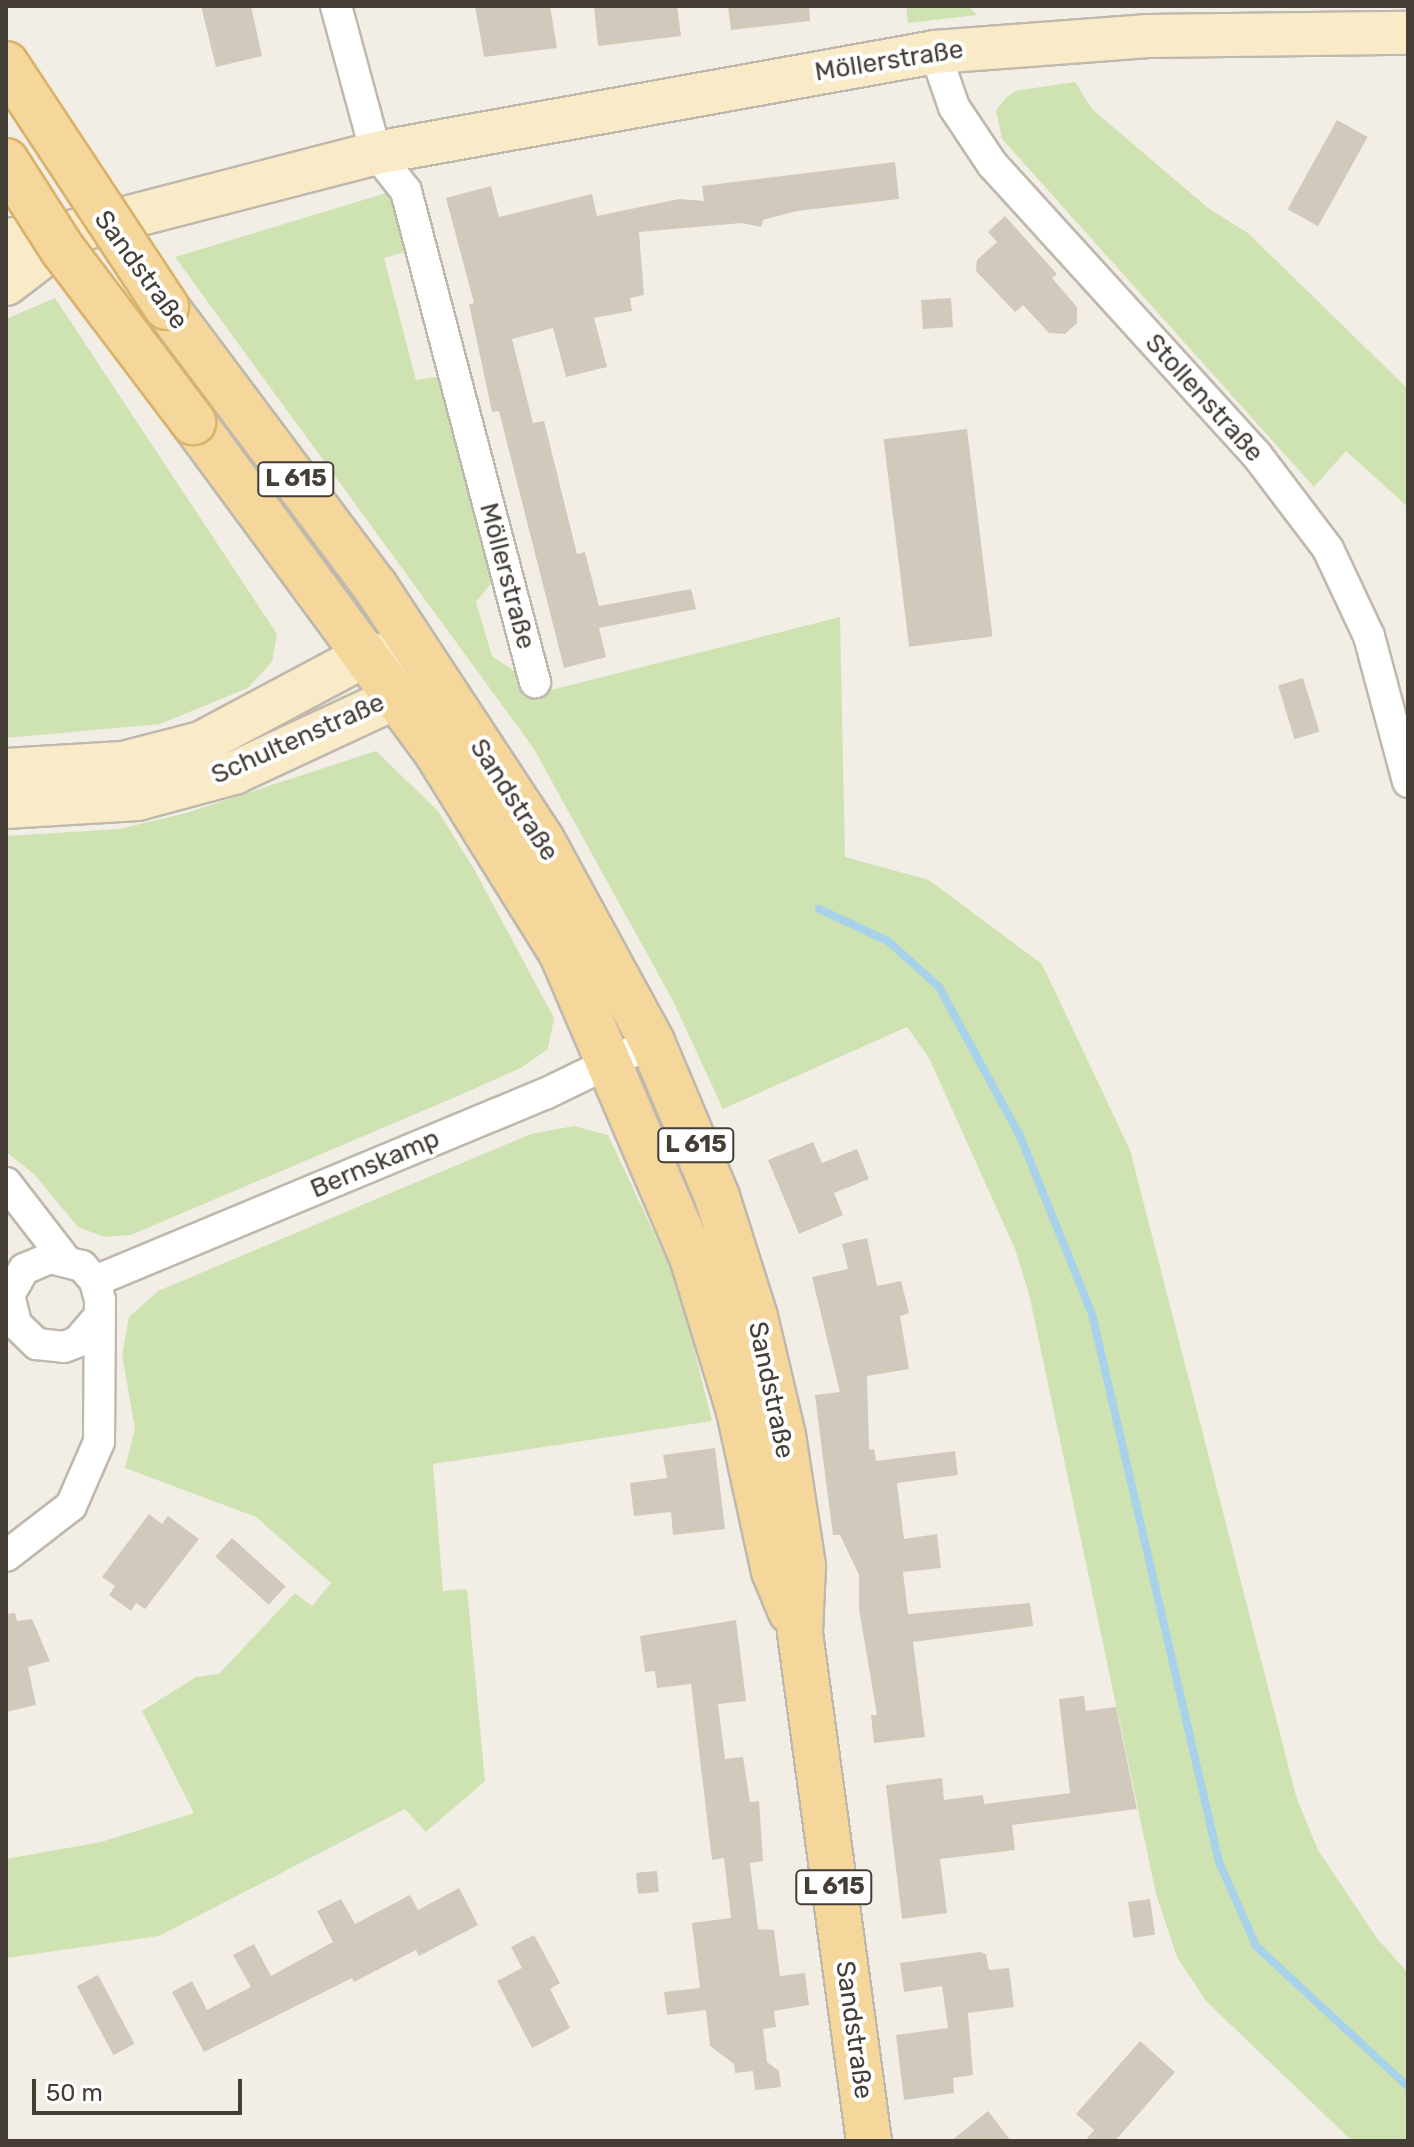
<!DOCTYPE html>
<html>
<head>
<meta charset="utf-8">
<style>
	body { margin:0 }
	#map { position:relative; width:1414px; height:2147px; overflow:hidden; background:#f2eee6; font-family:Rubik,sans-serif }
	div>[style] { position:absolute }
	.green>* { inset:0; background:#cfe3b2 }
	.stream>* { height:8px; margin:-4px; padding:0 4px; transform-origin:4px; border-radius:4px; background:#a7d2ea }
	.building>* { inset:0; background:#d2c9bd; transform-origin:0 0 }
	.roads { filter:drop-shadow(2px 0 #bfb8ad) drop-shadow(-2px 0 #bfb8ad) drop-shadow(0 2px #bfb8ad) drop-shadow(0 -2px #bfb8ad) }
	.street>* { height:30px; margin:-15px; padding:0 15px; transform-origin:15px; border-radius:15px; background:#fff }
	.secondary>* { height:42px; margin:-21px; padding:0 21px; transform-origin:21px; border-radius:21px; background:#faebc8 }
	.primary>* { height:44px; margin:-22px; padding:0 22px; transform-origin:22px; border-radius:22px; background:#f6d79b }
	.bridges { filter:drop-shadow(2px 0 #d9b36c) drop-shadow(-2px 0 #d9b36c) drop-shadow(0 2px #d9b36c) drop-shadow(0 -2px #d9b36c) }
	.primary-bridge>* { height:44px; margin:-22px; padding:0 22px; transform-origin:22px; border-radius:22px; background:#f6d79b }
	span { translate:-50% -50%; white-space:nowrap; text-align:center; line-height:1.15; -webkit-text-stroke:8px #fff; paint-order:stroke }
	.shield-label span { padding:2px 6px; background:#fff; border:2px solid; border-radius:6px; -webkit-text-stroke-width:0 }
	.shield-label { font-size:24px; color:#443e36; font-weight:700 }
	.street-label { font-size:26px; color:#443e36 }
	.frame { position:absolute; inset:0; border:8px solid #443e36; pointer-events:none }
	.scale { position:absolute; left:32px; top:2079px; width:210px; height:36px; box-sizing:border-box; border:4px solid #443e36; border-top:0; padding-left:10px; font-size:24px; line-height:28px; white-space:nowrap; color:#443e36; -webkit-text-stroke:6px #fff; paint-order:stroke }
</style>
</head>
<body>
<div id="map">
	<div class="green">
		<i style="clip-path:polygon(906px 6px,968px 6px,977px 15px,908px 23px)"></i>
		<i style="clip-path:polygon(1075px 82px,1092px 109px,1208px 208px,1248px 233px,1408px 389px,1408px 507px,1346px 451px,1314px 487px,1002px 139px,996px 110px,1007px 97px,1015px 91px)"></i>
		<i style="clip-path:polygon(393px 191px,412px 250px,384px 258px,416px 380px,442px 376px,476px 496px,493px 581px,476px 602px,492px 656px,514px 671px,523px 697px,840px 617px,845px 857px,929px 880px,1042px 964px,1130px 1150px,1296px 1796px,1318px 1850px,1376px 1937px,1408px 1973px,1408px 2141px,1352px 2141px,1206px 2001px,1177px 1957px,1156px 1894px,1029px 1294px,1015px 1249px,929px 1058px,907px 1027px,723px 1109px,673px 1001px,534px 749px,175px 257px)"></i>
		<i style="clip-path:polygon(55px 298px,277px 634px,272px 662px,248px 688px,160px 724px,6px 738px,6px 319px)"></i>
		<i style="clip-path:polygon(376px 751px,438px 811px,474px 869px,554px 1018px,548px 1049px,521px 1068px,460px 1095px,131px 1235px,104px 1237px,78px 1227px,34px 1174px,6px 1152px,6px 836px,119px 829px,186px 813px)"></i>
		<i style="clip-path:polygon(574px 1126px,608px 1135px,678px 1284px,712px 1421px,433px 1464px,443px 1591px,467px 1589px,485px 1781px,426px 1832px,405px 1809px,159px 1936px,6px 1958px,6px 1859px,101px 1842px,194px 1813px,142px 1711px,196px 1677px,219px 1674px,295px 1593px,312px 1606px,331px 1583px,256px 1517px,125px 1468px,135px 1428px,122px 1355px,129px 1317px,158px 1291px,531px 1134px)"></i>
	</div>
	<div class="stream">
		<i style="left:819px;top:909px;width:76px;rotate:24.9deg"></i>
		<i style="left:888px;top:941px;width:69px;rotate:42deg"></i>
		<i style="left:939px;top:987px;width:170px;rotate:61.5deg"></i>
		<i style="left:1020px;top:1136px;width:192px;rotate:68deg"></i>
		<i style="left:1092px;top:1314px;width:563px;rotate:76.95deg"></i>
		<i style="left:1219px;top:1862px;width:92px;rotate:66.2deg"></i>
		<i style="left:1256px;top:1946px;width:207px;rotate:42.8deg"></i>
	</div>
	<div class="building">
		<i style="clip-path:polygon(201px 6px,251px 6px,262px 56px,216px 67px)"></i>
		<i style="clip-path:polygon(475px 6px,550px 6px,557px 48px,484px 57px)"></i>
		<i style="clip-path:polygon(594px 6px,677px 6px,681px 36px,598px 46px)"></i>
		<i style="clip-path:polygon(728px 6px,809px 6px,810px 21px,731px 30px)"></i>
		<i style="left:1337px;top:120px;width:35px;height:102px;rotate:29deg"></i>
		<i style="clip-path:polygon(895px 162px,899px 199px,797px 211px,763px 220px,761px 227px,742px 223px,639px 232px,644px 295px,630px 298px,632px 311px,594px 318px,607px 367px,566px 377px,553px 328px,512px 339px,533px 423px,544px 421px,577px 554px,585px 552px,599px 606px,691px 589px,696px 609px,599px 628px,606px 657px,564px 668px,499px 411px,492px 412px,469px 304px,474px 303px,446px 198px,491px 186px,499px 217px,592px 194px,597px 216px,679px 199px,704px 201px,702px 186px)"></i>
		<i style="clip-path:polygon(1005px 216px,1057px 274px,1052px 278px,1077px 307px,1077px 323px,1065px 334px,1049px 333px,1023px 305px,1015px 312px,976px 271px,977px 260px,997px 242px,988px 232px)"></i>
		<i style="left:951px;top:298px;width:29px;height:30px;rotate:86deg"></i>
		<i style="left:967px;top:429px;width:209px;height:84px;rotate:83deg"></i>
		<i style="left:1303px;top:678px;width:56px;height:26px;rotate:73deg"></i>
		<i style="clip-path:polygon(813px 1142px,822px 1163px,857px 1149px,869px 1179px,834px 1193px,843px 1215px,799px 1234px,768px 1160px)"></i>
		<i style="clip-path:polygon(867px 1238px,877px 1286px,901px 1281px,909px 1313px,900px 1316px,909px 1369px,867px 1376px,869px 1450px,874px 1449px,876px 1461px,955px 1451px,958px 1475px,897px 1483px,904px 1539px,937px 1534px,941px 1568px,903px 1572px,908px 1614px,1030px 1603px,1033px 1626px,913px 1642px,925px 1737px,874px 1743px,871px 1715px,877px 1715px,859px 1609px,859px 1575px,840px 1535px,833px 1535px,826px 1482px,815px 1395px,840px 1392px,812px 1277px,848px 1269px,842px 1244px)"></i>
		<i style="clip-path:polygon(715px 1448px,725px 1529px,673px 1535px,671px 1512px,634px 1516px,630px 1483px,667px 1478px,663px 1455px)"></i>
		<i style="clip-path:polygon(149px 1514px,162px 1524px,168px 1516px,199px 1539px,145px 1609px,136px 1603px,131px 1611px,109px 1595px,115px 1586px,102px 1577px)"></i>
		<i style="left:232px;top:1538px;width:72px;height:25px;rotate:42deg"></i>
		<i style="clip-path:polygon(15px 1613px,17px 1621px,32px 1619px,50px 1661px,28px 1667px,36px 1705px,6px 1712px,6px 1614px)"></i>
		<i style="clip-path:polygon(736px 1620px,746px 1701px,718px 1704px,725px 1759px,743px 1757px,750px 1802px,759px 1801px,763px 1861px,750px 1863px,758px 1929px,774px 1930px,780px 1976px,805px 1973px,809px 2005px,774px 2011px,776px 2027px,763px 2029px,767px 2062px,779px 2071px,781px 2087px,755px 2090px,753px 2071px,735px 2073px,734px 2064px,710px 2046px,706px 2010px,667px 2015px,664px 1992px,700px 1988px,692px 1923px,731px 1918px,724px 1858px,712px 1860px,691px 1684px,657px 1688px,655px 1671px,645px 1672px,640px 1636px)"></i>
		<i style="clip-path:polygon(1084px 1696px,1086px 1711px,1116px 1707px,1137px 1809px,1012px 1825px,1015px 1850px,940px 1859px,947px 1913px,902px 1919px,886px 1785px,942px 1778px,944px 1800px,983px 1795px,984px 1804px,1070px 1793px,1059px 1699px)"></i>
		<i style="left:657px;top:1871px;width:21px;height:21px;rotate:85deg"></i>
		<i style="clip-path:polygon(459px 1888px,478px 1925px,419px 1956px,416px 1950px,354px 1982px,352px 1978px,204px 2052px,172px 1992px,192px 1981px,207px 2010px,251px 1987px,233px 1955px,254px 1944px,271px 1976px,333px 1942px,317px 1911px,341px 1899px,355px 1924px,410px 1895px,418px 1910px)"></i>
		<i style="left:1150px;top:1899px;width:36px;height:22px;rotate:82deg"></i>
		<i style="clip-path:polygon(534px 1935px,560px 1983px,550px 1989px,570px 2028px,532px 2048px,497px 1981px,522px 1968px,511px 1947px)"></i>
		<i style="clip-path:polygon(980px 1952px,986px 1954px,989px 1970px,1009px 1968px,1014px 2007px,968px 2013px,973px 2075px,953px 2078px,954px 2093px,904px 2100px,896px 2035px,948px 2028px,942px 1986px,904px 1992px,900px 1963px)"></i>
		<i style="left:98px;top:1975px;width:78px;height:24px;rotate:62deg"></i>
		<i style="clip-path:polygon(1140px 2041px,1175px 2072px,1115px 2141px,1085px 2141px,1094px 2130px,1076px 2114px)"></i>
		<i style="clip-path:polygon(988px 2111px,1011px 2141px,951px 2141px)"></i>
	</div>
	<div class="roads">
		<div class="street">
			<i style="left:336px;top:6px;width:152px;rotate:74.8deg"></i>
			<i style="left:376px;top:153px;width:48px;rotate:51.7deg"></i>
			<i style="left:406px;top:191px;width:508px;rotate:75.28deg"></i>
			<i style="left:935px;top:52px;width:58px;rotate:70.9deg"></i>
			<i style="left:954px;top:107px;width:69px;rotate:56.3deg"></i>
			<i style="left:992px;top:164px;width:392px;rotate:47.7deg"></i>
			<i style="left:1256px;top:454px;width:119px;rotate:52.8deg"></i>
			<i style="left:1328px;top:549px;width:96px;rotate:64.8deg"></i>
			<i style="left:1369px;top:636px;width:151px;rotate:75deg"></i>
			<i style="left:6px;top:1183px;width:95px;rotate:52.3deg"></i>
			<i style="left:95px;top:1281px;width:487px;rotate:-22.6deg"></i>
			<i style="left:545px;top:1094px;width:119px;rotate:-25.9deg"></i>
			<i style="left:6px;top:1556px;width:82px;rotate:-37.6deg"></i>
			<i style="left:71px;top:1506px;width:70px;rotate:-66.4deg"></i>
			<i style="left:99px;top:1442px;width:142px;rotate:-89.6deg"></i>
			<i style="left:100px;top:1300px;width:20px;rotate:-105deg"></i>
			<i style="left:95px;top:1281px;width:20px;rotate:-131deg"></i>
			<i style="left:82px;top:1266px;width:33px;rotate:-166deg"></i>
			<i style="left:50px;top:1258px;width:28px;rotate:157deg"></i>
			<i style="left:24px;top:1269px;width:30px;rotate:120deg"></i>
			<i style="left:9px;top:1295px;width:30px;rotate:76deg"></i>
			<i style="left:16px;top:1324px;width:29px;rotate:44deg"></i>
			<i style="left:37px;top:1344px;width:27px;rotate:6deg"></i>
			<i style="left:64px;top:1347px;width:14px;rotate:-21deg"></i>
			<i style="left:77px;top:1342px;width:29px;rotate:-49deg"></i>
		</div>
		<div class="secondary">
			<i style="left:6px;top:240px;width:70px;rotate:-7.4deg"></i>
			<i style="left:75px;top:231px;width:311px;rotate:-14.5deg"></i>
			<i style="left:376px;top:153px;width:568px;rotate:-10.24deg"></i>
			<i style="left:935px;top:52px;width:214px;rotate:-4.3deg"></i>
			<i style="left:1148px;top:36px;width:260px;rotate:-0.7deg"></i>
			<i style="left:6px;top:284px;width:86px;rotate:-37.4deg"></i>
			<i style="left:6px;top:770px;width:117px;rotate:-3.4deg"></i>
			<i style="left:123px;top:763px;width:81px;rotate:-14.4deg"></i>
			<i style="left:201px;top:743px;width:187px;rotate:-28.1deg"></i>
			<i style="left:366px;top:655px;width:53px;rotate:1.1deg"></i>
			<i style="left:419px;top:656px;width:47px;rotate:118.2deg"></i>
			<i style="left:397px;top:697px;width:180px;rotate:155deg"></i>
			<i style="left:234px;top:773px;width:100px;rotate:165deg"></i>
			<i style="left:137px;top:799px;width:131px;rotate:176.5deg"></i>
		</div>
		<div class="primary">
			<i style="left:166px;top:307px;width:349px;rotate:53.2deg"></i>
			<i style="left:375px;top:586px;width:304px;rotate:56.7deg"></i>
			<i style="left:542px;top:840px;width:230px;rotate:61.4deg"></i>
			<i style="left:652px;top:1042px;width:168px;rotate:67.2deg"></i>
			<i style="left:717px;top:1197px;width:126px;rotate:72.4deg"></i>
			<i style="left:755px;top:1317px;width:121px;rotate:76.7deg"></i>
			<i style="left:783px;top:1435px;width:133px;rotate:81.3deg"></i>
			<i style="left:803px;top:1566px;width:67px;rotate:92.6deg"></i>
			<i style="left:800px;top:1633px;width:513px;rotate:82.27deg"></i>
			<i style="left:193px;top:422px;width:411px;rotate:53.6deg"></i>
			<i style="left:437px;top:753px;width:237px;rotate:58.1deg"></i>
			<i style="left:562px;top:954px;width:330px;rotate:66.8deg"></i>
			<i style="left:692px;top:1257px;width:161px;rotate:73deg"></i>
			<i style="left:739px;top:1411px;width:164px;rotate:77.7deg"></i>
			<i style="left:774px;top:1571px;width:44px;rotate:67.5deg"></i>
		</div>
	</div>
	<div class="bridges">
		<div class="primary-bridge">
			<i style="left:6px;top:64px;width:291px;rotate:56.6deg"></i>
			<i style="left:6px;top:161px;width:106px;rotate:57.4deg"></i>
			<i style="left:63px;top:250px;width:216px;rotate:52.9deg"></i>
		</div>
	</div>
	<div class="shield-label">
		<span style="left:296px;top:479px">L 615</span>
		<span style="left:696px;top:1145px">L 615</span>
		<span style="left:834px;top:1887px">L 615</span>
	</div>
	<div class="street-label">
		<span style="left:889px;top:61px;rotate:-9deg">Möllerstraße</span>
		<span style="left:141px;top:270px;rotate:54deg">Sandstraße</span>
		<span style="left:1204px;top:398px;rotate:48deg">Stollenstraße</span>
		<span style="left:507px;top:576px;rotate:75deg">Möllerstraße</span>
		<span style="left:298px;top:739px;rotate:-24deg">Schultenstraße</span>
		<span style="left:514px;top:800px;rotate:57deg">Sandstraße</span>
		<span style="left:375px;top:1164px;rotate:-23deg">Bernskamp</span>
		<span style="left:771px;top:1390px;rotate:78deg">Sandstraße</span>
		<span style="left:854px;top:2030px;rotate:82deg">Sandstraße</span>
	</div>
	<div class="frame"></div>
	<div class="scale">50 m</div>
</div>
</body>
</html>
